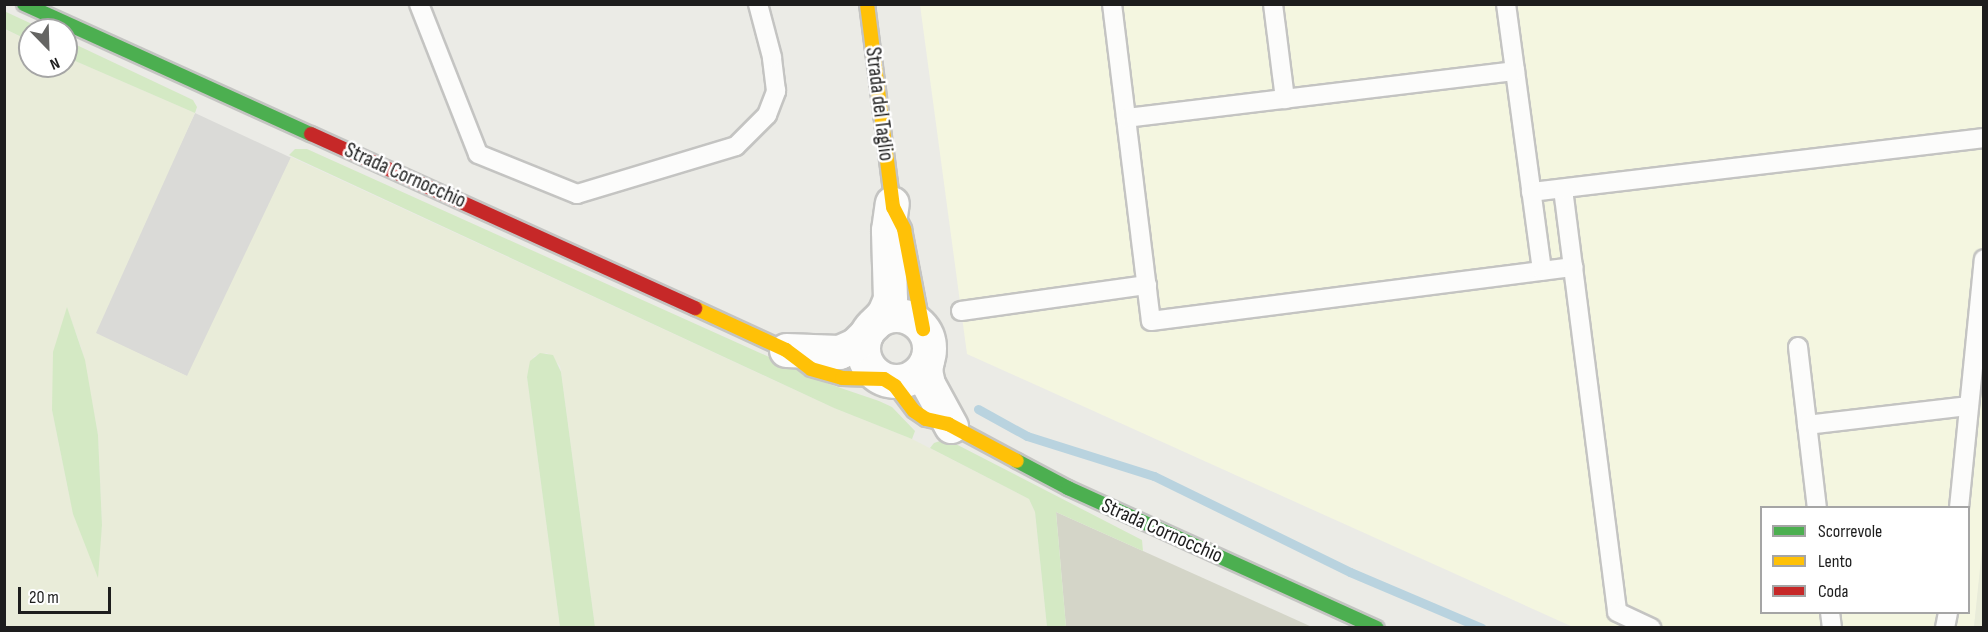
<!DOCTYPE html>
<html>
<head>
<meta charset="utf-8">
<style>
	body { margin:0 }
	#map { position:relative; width:1988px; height:632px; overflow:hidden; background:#ebebe6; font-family:"Sofia Sans Condensed",sans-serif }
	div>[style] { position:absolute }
	.residential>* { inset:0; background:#dadad7; transform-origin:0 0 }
	.education>* { inset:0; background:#f4f6e0 }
	.construction>* { inset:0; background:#d4d5c8 }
	.farmland>* { inset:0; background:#e9ecd9 }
	.grass>* { inset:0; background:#d4e9c4 }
	.stream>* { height:9px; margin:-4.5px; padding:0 4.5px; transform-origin:4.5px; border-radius:4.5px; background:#b9d3df }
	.roads { filter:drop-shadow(2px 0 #c4c4c2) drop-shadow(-2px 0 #c4c4c2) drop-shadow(0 2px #c4c4c2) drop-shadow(0 -2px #c4c4c2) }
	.lane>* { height:18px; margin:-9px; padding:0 9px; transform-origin:9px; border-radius:9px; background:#fcfcfb }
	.street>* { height:33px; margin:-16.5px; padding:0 16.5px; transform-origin:16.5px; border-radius:16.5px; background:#fcfcfb }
	.street>.ring { margin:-16.5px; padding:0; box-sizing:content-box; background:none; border:33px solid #fcfcfb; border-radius:50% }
	.fast>* { height:14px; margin:-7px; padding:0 7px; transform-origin:7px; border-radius:7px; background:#4caf50 }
	.slow>* { height:14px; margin:-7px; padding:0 7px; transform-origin:7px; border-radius:7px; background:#ffc107 }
	.jam>* { height:14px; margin:-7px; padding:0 7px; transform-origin:7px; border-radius:7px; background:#c62828 }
	span { translate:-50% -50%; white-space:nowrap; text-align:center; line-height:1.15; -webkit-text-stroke:5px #fff; paint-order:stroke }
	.street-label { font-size:21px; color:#1d1d1d }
	.frame { position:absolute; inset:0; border:6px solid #1d1d1d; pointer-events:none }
	.legend { position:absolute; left:1760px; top:506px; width:210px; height:108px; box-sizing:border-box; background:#fff; border:2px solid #a5a5a5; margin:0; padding:8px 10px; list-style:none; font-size:18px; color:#1d1d1d }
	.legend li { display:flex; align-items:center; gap:12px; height:30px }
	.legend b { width:30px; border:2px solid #a5a5a5 }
	.north { position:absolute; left:18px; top:18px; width:60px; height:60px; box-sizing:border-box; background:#fff; border:2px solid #a5a5a5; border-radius:50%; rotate:157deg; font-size:16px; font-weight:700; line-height:24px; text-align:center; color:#1d1d1d }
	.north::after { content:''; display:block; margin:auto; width:21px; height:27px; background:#656563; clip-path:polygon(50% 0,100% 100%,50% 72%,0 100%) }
	.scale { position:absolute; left:18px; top:587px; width:93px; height:27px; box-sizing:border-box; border:3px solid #1d1d1d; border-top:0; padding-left:8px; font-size:18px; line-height:21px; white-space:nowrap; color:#1d1d1d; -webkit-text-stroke:4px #fff; paint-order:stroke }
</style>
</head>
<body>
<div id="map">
	<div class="residential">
		<i style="left:195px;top:113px;width:106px;height:242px;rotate:25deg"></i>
	</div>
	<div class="education">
		<i style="clip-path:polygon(evenodd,920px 5px,1983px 5px,1984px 539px,1974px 627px,1573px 627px,967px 354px,920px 5px,1762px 508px,1968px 508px,1968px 612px,1762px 612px,1762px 508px)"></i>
	</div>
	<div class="construction">
		<i style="clip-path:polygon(1056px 512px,1143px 551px,1312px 627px,1066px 627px)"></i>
	</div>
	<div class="farmland">
		<i style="clip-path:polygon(evenodd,4px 29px,30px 41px,30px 66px,66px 66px,66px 57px,195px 113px,96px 333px,187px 376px,291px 157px,834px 408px,912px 439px,1029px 499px,1035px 512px,1047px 627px,595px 627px,561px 372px,560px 366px,547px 353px,534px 356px,527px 377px,560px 627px,5px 627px,4px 29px,67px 308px,82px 350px,98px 435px,102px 525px,97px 575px,70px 499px,52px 410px,67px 308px)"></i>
		<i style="clip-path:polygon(1983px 539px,1983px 627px,1974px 627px)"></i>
	</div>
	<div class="grass">
		<i style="clip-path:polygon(4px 11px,45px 30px,30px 30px,30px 41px,5px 29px)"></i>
		<i style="clip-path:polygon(66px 40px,193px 100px,197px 107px,195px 113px,66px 57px)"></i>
		<i style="clip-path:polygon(295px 149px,307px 149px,829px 384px,879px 401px,892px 407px,915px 431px,912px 439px,834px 408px,289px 155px)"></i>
		<i style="clip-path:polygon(67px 307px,85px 360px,98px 435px,102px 525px,98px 578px,73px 514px,52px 410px,53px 352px)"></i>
		<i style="clip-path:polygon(540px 353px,553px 355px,561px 372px,595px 627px,560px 627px,527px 377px,530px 361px)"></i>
		<i style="clip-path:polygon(946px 439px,1142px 540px,1143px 551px,1056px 512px,1066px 627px,1047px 627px,1035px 512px,1029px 499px,930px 448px,934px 443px)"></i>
	</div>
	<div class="stream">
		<i style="left:978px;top:409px;width:56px;rotate:28.9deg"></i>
		<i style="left:1027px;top:436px;width:133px;rotate:17.5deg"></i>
		<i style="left:1154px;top:476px;width:218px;rotate:26.1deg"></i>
		<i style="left:1350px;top:572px;width:143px;rotate:23deg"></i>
	</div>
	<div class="roads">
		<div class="lane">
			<i style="left:419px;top:4px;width:161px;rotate:68.5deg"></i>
			<i style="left:478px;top:154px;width:107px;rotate:22deg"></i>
			<i style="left:577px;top:194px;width:166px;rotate:-16.8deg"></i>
			<i style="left:736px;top:146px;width:44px;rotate:-45deg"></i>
			<i style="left:767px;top:115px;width:26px;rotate:-69deg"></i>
			<i style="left:776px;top:91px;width:34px;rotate:-97deg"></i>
			<i style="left:772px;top:57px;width:55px;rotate:-104.8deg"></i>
			<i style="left:1112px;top:4px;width:319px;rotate:83deg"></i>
			<i style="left:1151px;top:321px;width:426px;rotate:-7.3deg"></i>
			<i style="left:1273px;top:4px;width:96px;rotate:82.8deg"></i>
			<i style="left:1506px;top:4px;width:269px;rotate:82.3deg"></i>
			<i style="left:1126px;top:118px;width:392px;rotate:-6.9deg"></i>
			<i style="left:1563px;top:189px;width:426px;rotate:82.7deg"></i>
			<i style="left:1617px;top:612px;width:38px;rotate:25deg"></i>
			<i style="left:1531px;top:192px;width:456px;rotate:-6.8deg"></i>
			<i style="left:961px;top:311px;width:188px;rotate:-8deg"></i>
			<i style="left:1798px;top:347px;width:162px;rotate:83.3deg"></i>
			<i style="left:1807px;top:425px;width:163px;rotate:-6.7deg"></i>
			<i style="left:1959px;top:508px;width:250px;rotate:-84.3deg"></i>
			<i style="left:1830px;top:612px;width:16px;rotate:83deg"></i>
			<i style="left:1945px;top:628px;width:16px;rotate:-79deg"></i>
		</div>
		<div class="street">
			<i class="ring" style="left:863px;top:315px;width:33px;height:33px"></i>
			<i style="left:873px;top:325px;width:16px;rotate:-47deg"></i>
			<i style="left:884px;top:313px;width:15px;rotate:-67deg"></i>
			<i style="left:890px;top:299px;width:69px;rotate:-91.7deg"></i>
			<i style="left:888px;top:230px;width:27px;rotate:-82deg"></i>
			<i style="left:786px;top:350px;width:53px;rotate:2.2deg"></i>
			<i style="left:839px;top:352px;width:17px;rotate:-24deg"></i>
			<i style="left:855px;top:345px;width:16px;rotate:-45deg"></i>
			<i style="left:927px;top:360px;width:10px;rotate:101deg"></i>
			<i style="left:925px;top:370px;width:14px;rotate:78deg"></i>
			<i style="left:928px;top:384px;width:48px;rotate:61.3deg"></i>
		</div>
		<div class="fast">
			<i style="left:24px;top:4px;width:315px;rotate:24.4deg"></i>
			<i style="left:1017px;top:461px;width:58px;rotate:27.9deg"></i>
			<i style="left:1068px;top:488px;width:339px;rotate:24.4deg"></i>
		</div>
		<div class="slow">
			<i style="left:867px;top:4px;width:205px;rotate:82.7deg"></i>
			<i style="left:893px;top:207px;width:25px;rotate:63deg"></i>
			<i style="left:904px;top:229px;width:102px;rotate:79.2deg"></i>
			<i style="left:695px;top:308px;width:100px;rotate:24.8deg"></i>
			<i style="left:786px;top:350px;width:31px;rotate:37deg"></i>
			<i style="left:811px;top:369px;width:32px;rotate:16deg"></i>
			<i style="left:842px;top:378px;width:42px;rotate:1.4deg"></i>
			<i style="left:884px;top:379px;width:13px;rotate:32deg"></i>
			<i style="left:895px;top:386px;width:31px;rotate:53deg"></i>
			<i style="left:914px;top:411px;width:14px;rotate:34deg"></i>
			<i style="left:926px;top:419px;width:23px;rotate:13deg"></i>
			<i style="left:948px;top:424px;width:78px;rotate:28.2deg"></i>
		</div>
		<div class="jam">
			<i style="left:311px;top:134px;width:422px;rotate:24.4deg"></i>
		</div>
	</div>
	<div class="street-label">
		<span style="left:879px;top:104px;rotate:83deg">Strada del Taglio</span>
		<span style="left:405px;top:176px;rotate:24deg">Strada Cornocchio</span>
		<span style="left:1162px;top:531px;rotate:24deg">Strada Cornocchio</span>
	</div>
	<div class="frame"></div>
	<ul class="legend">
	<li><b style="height:8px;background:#4caf50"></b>Scorrevole</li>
	<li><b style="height:8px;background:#ffc107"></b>Lento</li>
	<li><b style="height:8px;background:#c62828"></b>Coda</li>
	</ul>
	<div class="north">N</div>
	<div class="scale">20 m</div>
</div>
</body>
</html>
